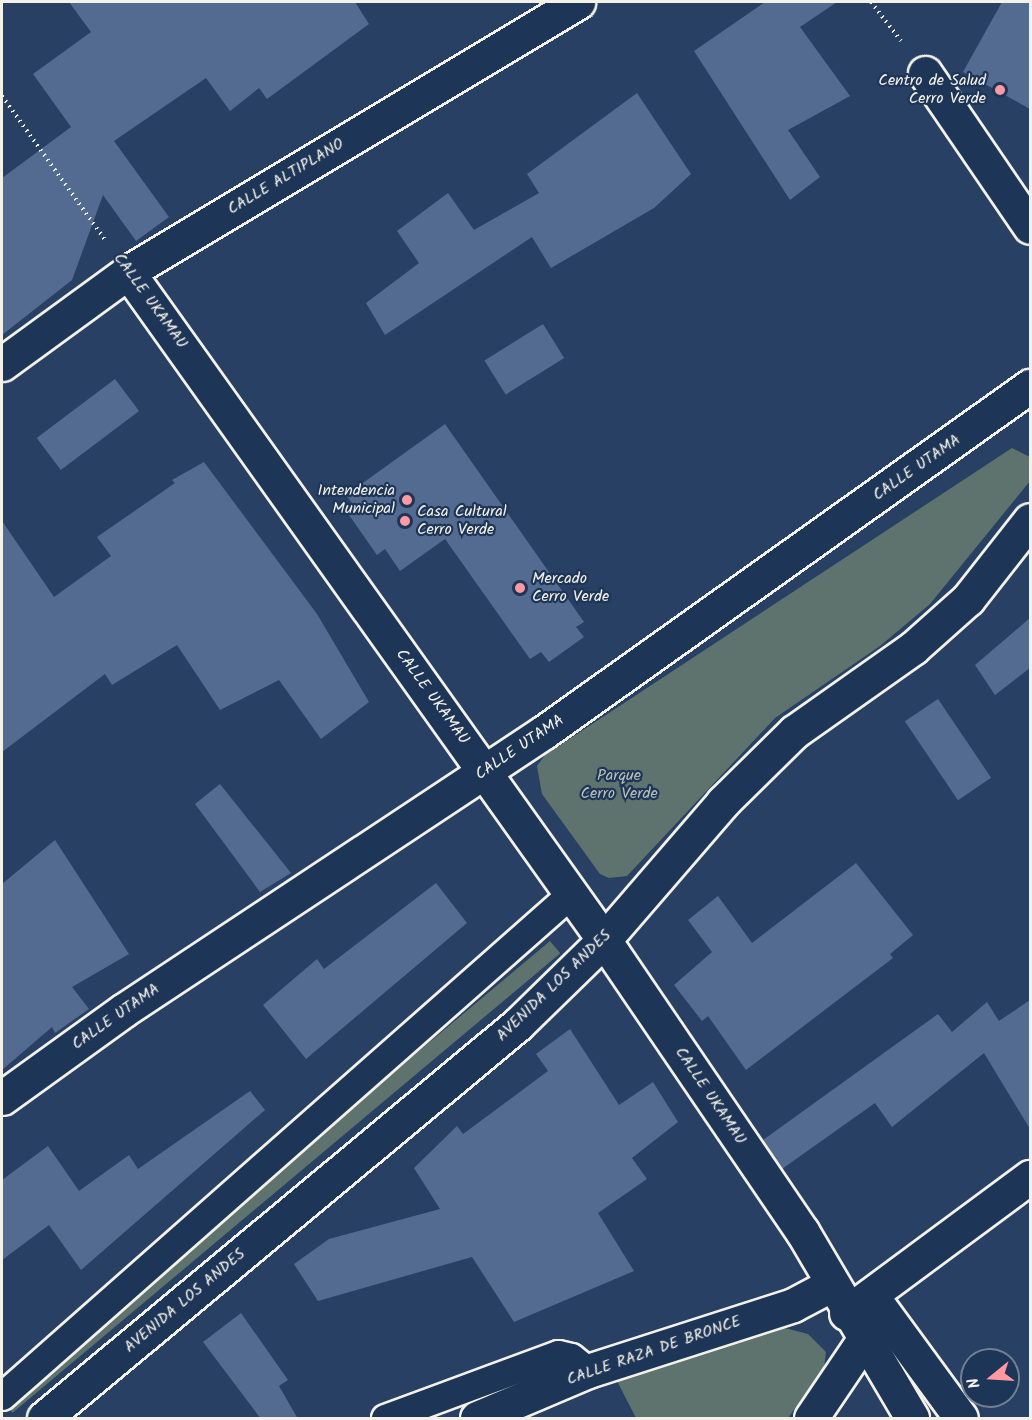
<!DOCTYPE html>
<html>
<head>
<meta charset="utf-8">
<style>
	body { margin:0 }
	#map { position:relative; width:1032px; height:1420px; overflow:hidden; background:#284063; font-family:Kalam,sans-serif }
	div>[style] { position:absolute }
	.green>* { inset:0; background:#5e736e; transform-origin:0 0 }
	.building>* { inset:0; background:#546b91; transform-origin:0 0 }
	.path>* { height:4px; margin-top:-2px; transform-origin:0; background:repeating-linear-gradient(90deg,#f4f1e8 0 1.5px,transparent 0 6px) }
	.roads { filter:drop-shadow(2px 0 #f4f1e8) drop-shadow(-2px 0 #f4f1e8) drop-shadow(0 2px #f4f1e8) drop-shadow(0 -2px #f4f1e8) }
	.service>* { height:27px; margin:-13.5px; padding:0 13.5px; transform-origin:13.5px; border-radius:13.5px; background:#1d3557 }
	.minor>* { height:33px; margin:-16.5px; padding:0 16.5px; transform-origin:16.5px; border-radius:16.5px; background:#1d3557 }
	.tertiary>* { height:33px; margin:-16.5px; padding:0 16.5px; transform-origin:16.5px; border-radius:16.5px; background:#1d3557 }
	.dots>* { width:16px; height:16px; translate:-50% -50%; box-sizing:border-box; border:3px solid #1d3557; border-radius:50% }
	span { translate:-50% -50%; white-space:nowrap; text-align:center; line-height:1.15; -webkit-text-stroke:4.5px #1d3557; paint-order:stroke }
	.poi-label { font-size:16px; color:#f4f1e8 }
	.right { translate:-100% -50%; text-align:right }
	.left { translate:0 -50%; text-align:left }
	.street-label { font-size:16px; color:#f4f1e8 }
	.park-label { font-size:16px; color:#b8bfb7 }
	.frame { position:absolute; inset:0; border:3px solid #f4f1e8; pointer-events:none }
	.north { position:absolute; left:960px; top:1348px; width:60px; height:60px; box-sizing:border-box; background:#1d3557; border:2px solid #738091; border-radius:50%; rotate:252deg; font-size:16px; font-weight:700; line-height:24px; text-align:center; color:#f4f1e8 }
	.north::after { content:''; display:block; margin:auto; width:21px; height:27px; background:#ff9aa2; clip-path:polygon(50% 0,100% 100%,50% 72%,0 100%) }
</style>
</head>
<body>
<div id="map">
	<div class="green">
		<i style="clip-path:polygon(1012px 448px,1030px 457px,1030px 481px,930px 604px,880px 646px,775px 718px,627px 876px,609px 878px,600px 874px,542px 794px,537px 766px,545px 755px)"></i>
		<i style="left:550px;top:941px;width:16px;height:715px;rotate:50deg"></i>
		<i style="clip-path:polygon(777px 1326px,808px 1334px,826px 1352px,824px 1368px,788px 1418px,636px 1418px,613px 1373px)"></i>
	</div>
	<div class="building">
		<i style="clip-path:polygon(69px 2px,355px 2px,369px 24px,267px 99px,259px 88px,230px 111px,206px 78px,114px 141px,169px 217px,136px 241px,103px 195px,72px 280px,2px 335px,2px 178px,71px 127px,33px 74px,91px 32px)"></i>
		<i style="clip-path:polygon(765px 2px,837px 2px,800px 27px,850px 96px,788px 130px,820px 177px,790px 200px,694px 51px)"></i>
		<i style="clip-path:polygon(1002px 2px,1030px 2px,1030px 109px,963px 72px)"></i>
		<i style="clip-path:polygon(637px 93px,691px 174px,654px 208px,551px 268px,532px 237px,385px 335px,366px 303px,419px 263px,397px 231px,448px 193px,474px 230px,539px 193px,527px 174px)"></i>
		<i style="left:543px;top:324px;width:40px;height:69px;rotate:58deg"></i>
		<i style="left:115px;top:379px;width:40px;height:98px;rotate:53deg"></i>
		<i style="clip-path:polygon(445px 424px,584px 622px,576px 627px,584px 637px,549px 662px,541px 652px,530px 659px,445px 539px,400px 571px,385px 549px,377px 555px,349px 515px,357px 510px,346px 495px)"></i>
		<i style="clip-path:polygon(204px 462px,317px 614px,369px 702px,321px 739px,279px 680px,220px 710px,177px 645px,112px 685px,105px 674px,2px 752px,2px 521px,54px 597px,111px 556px,97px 537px,175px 483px,172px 480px)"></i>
		<i style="clip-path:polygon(1030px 618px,1030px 668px,995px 695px,975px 665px)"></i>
		<i style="left:938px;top:699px;width:95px;height:40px;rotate:56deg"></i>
		<i style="clip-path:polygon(220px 784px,291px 873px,260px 892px,195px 804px)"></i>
		<i style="clip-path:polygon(55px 840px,129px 954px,72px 987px,89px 1009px,55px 1033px,52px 1027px,2px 1070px,2px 884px)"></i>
		<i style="clip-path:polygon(856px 863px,913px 935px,890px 954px,893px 958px,746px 1070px,708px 1016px,702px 1021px,674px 985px,712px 952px,688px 920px,718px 896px,752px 943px)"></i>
		<i style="clip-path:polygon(436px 883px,467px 923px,306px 1059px,263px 1005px,317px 959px,324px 969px)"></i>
		<i style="clip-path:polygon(1030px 1000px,1030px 1129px,984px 1053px,892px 1127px,875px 1103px,782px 1169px,763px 1140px,938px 1014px,952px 1032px,987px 1002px,999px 1021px)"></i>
		<i style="clip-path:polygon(570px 1029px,619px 1105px,653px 1082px,678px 1122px,632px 1158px,647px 1179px,598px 1213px,634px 1271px,514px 1322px,472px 1257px,318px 1301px,294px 1264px,329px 1239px,440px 1209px,414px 1168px,457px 1126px,463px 1134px,548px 1071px,536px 1054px)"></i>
		<i style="clip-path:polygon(250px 1091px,265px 1110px,81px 1270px,49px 1225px,2px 1260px,2px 1180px,48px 1146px,79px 1191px,129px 1155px,138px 1169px)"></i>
		<i style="clip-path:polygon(241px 1313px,288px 1380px,279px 1386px,298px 1419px,261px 1419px,203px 1342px)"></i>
	</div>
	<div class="path">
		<i style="left:871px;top:2px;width:49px;rotate:52.4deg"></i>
		<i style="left:2px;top:96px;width:177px;rotate:54.4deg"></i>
	</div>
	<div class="roads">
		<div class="service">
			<i style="left:2px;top:1396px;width:760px;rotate:-41.43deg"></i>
			<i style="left:385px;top:1418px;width:184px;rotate:-20.3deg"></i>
			<i style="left:558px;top:1354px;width:13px;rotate:13deg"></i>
			<i style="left:571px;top:1357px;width:22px;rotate:39deg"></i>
		</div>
		<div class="minor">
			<i style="left:925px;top:73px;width:186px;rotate:55.7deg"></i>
			<i style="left:128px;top:272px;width:820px;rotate:54.53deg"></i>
			<i style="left:604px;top:940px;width:352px;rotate:55.8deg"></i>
			<i style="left:802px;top:1231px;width:217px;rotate:59.5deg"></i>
			<i style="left:2px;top:364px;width:156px;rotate:-36.1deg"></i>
			<i style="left:128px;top:272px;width:525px;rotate:-30.96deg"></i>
			<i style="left:871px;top:1295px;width:152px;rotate:53.8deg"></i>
			<i style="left:846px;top:1313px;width:229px;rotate:-36.5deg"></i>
			<i style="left:477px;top:1418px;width:121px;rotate:-22.9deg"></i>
			<i style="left:588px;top:1371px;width:215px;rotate:-17.8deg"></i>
			<i style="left:793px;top:1305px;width:43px;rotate:-27.8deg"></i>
			<i style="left:811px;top:1418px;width:93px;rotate:-56deg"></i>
		</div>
		<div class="tertiary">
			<i style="left:2px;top:1098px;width:150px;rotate:-35.8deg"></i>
			<i style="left:124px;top:1010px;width:504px;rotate:-33.5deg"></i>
			<i style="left:544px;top:732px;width:597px;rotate:-35.45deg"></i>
			<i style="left:44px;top:1418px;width:616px;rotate:-39.73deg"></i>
			<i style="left:518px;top:1024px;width:120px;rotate:-44.3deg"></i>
			<i style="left:604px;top:940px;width:182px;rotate:-49.2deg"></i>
			<i style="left:723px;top:802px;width:100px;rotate:-44.6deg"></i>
			<i style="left:794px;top:732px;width:146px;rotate:-35.2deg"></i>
			<i style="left:913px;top:648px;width:74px;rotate:-41.7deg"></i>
			<i style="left:968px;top:599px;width:100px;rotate:-51.9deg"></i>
		</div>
	</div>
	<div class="dots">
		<i style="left:1000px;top:90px;background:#ff9aa2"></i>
		<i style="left:407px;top:500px;background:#ff9aa2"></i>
		<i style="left:405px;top:521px;background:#ff9aa2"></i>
		<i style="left:520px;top:588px;background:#ff9aa2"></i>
	</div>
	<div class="poi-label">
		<span class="right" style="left:986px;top:90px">Centro de Salud<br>Cerro Verde</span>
		<span class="right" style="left:395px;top:500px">Intendencia<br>Municipal</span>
		<span class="left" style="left:417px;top:521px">Casa Cultural<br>Cerro Verde</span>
		<span class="left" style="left:532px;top:588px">Mercado<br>Cerro Verde</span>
	</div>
	<div class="street-label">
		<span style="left:286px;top:177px;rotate:-31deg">CALLE ALTIPLANO</span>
		<span style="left:150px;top:301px;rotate:54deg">CALLE UKAMAU</span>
		<span style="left:917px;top:468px;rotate:-35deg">CALLE UTAMA</span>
		<span style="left:432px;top:697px;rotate:54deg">CALLE UKAMAU</span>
		<span style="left:520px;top:748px;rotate:-34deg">CALLE UTAMA</span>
		<span style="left:554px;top:986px;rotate:-44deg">AVENIDA LOS ANDES</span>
		<span style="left:116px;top:1017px;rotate:-35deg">CALLE UTAMA</span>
		<span style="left:710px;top:1096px;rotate:56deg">CALLE UKAMAU</span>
		<span style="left:185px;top:1301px;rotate:-40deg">AVENIDA LOS ANDES</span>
		<span style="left:654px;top:1351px;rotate:-19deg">CALLE RAZA DE BRONCE</span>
	</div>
	<div class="park-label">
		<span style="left:619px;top:785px">Parque<br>Cerro Verde</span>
	</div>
	<div class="frame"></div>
	<div class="north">N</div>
</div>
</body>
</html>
